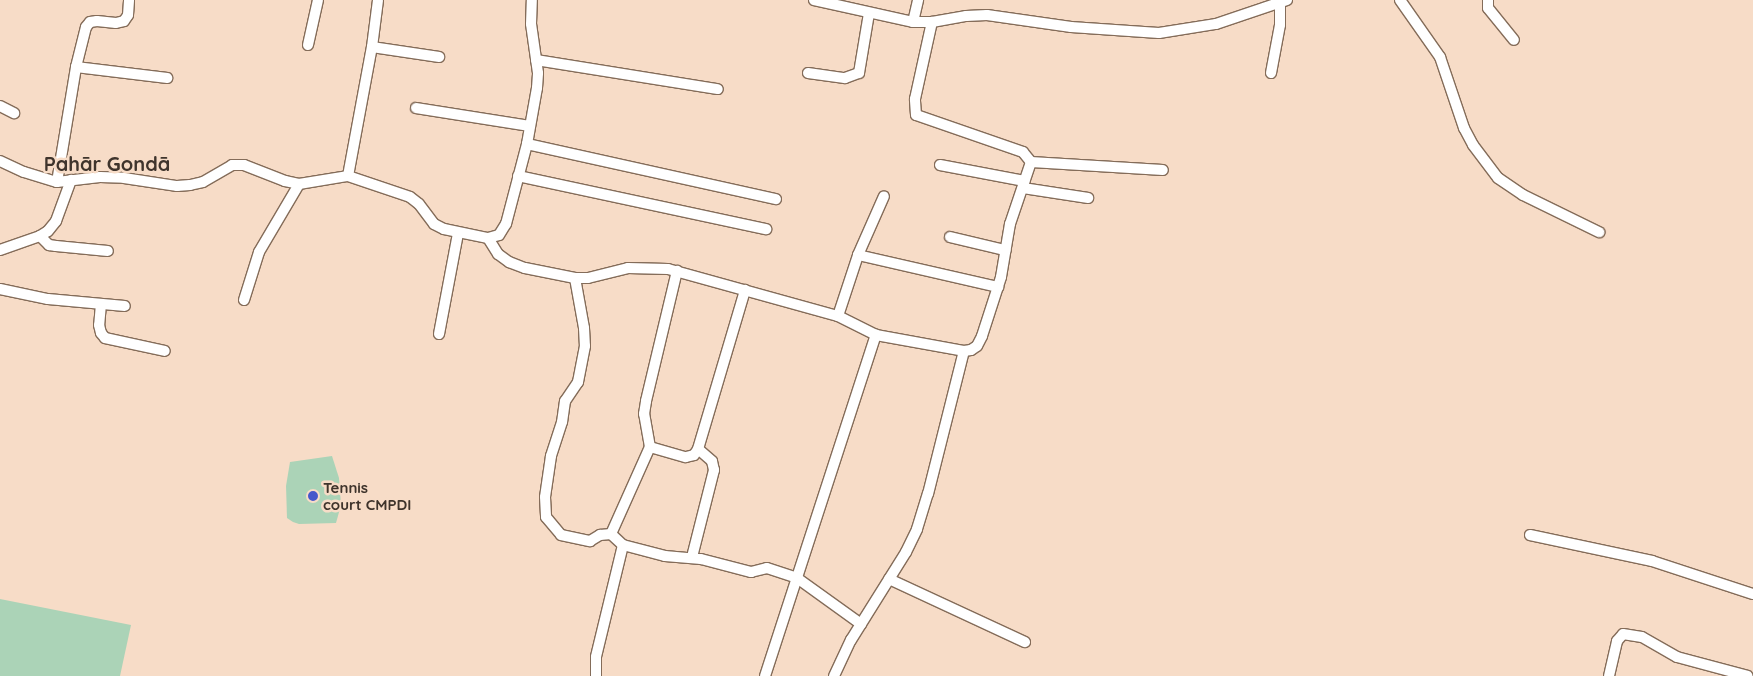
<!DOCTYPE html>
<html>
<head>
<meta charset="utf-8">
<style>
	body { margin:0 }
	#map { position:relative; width:1753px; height:676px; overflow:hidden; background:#f7dcc7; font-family:Quicksand,sans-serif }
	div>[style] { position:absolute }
	.green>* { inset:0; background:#abd3b7 }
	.roads { filter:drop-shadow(1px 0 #846c59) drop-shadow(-1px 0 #846c59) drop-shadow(0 1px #846c59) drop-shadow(0 -1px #846c59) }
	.street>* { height:10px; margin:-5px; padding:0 5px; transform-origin:5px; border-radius:5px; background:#fff }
	.dots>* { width:14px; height:14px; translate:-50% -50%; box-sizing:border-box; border:2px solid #f7dcc7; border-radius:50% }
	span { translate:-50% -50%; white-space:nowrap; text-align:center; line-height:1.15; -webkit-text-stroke:5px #f7dcc7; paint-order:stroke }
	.poi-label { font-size:15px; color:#3f342c; font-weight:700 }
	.left { translate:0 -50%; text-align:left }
	.district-label { font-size:20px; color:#3f342c; font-weight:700 }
</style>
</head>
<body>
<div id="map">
	<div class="green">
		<i style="clip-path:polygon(332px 456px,339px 478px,341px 505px,336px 523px,299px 524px,293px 522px,287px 518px,286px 486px,290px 462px)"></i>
		<i style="clip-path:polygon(0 599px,131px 625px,120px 676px,0 676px)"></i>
	</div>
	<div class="roads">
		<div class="street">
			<i style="left:814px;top:0;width:101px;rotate:12.5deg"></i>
			<i style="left:913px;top:22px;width:19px"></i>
			<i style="left:932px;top:22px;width:35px;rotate:-10deg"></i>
			<i style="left:966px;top:16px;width:21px;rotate:-3deg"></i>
			<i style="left:987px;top:15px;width:85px;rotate:8.1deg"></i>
			<i style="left:1071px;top:27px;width:88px;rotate:3.9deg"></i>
			<i style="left:1159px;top:33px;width:58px;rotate:-9deg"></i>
			<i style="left:1216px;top:24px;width:75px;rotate:-18.7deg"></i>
			<i style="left:1400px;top:0;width:70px;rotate:54.9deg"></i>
			<i style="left:1440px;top:57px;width:75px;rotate:71.3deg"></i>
			<i style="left:1464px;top:128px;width:19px;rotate:62deg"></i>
			<i style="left:1473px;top:145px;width:41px;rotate:52.9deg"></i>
			<i style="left:1498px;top:178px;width:30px;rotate:34deg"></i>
			<i style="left:1523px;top:195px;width:85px;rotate:26deg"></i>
			<i style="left:1488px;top:0;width:8px;rotate:90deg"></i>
			<i style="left:1488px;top:8px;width:41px;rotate:50.9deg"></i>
			<i style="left:913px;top:22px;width:23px;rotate:-77deg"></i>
			<i style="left:308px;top:45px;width:46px;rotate:-77.5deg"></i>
			<i style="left:372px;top:47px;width:68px;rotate:8.5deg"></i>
			<i style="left:536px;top:60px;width:184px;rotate:9.1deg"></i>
			<i style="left:76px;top:67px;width:92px;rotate:6.9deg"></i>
			<i style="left:808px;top:73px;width:37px;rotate:8deg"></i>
			<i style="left:845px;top:78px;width:15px;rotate:-20deg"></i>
			<i style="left:859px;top:73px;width:61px;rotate:-80.5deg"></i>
			<i style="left:1271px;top:73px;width:49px;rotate:-79.4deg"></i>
			<i style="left:1280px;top:25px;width:23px;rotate:-90deg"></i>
			<i style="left:0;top:106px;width:16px;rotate:27deg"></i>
			<i style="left:416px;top:108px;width:115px;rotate:9deg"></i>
			<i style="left:527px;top:144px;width:255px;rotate:12.5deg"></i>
			<i style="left:0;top:161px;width:26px;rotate:25deg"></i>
			<i style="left:24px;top:172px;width:34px;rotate:17deg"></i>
			<i style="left:57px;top:182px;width:43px;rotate:-6.6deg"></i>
			<i style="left:100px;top:177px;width:24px;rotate:2deg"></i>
			<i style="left:124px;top:178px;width:54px;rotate:8.6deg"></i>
			<i style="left:177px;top:186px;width:13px;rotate:-4deg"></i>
			<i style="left:190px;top:185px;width:13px;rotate:-13deg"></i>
			<i style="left:203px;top:182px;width:34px;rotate:-30deg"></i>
			<i style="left:232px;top:165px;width:12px"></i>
			<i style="left:244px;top:165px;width:44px;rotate:21.3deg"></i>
			<i style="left:285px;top:181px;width:14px;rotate:12deg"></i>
			<i style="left:1031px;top:162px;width:132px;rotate:3.5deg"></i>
			<i style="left:940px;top:165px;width:86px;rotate:10.7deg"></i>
			<i style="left:348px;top:176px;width:131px;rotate:-79.5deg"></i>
			<i style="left:372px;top:47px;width:47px;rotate:-82.7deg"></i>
			<i style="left:518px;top:176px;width:254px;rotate:12.1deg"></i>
			<i style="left:57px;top:182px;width:117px;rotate:-80.6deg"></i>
			<i style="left:76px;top:67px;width:41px;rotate:-76deg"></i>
			<i style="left:86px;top:27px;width:6px;rotate:-51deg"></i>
			<i style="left:90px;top:22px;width:7px;rotate:-8deg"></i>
			<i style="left:97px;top:21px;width:19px;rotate:6deg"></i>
			<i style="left:116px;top:23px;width:8px;rotate:-14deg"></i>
			<i style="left:124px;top:21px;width:7px;rotate:-56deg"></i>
			<i style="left:128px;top:15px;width:15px;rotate:-86deg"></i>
			<i style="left:1023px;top:188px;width:66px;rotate:8.7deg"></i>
			<i style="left:40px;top:236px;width:13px;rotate:45deg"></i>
			<i style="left:49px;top:245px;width:7px;rotate:8deg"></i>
			<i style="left:56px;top:246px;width:52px;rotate:5.5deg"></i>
			<i style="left:950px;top:237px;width:57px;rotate:13.3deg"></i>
			<i style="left:488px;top:238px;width:19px;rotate:58deg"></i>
			<i style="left:498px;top:254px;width:14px;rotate:36deg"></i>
			<i style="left:509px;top:262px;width:17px;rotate:21deg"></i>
			<i style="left:525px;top:268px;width:51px;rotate:11.3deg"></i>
			<i style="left:575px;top:278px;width:13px"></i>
			<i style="left:588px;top:278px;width:41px;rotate:-14deg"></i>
			<i style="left:628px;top:268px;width:40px;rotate:1.4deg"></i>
			<i style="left:668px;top:269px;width:176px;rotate:15.5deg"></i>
			<i style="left:838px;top:316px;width:42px;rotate:26.6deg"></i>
			<i style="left:876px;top:335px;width:89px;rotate:10.3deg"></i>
			<i style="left:964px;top:351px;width:7px;rotate:-8deg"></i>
			<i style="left:971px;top:350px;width:7px;rotate:-34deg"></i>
			<i style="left:977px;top:346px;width:11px;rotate:-63deg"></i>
			<i style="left:982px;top:336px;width:62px;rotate:-72.1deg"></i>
			<i style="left:1001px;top:277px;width:54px;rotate:-80.4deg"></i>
			<i style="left:1010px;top:224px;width:65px;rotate:-71.3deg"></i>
			<i style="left:1031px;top:162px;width:13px;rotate:-129deg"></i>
			<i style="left:1023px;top:152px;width:113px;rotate:-160.9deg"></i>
			<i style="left:916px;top:115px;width:16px;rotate:-94deg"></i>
			<i style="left:915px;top:99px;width:79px;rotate:-77.6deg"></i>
			<i style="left:0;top:250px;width:42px;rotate:-19.3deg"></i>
			<i style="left:40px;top:236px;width:9px;rotate:-32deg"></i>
			<i style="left:48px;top:231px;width:13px;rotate:-51deg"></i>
			<i style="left:56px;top:221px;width:44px;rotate:-69.9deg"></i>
			<i style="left:858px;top:255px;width:144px;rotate:12.9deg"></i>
			<i style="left:575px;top:278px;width:51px;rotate:79.8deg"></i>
			<i style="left:584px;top:328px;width:18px;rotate:87deg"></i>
			<i style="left:585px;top:346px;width:37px;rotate:101deg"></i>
			<i style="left:578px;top:382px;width:23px;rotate:124deg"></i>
			<i style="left:565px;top:401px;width:21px;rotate:98deg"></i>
			<i style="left:562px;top:422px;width:36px;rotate:108deg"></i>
			<i style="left:551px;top:456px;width:41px;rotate:98.3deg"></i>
			<i style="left:545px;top:497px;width:20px;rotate:87deg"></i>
			<i style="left:546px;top:517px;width:23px;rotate:50deg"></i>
			<i style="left:561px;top:535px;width:30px;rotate:12deg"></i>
			<i style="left:590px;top:541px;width:12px;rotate:-31deg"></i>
			<i style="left:600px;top:535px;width:11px;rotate:-5deg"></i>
			<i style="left:611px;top:534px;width:16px;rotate:43deg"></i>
			<i style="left:623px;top:545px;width:115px;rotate:103.6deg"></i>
			<i style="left:596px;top:657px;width:19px;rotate:90deg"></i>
			<i style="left:0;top:289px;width:49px;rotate:11.8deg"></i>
			<i style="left:48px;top:299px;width:77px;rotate:5.2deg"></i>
			<i style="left:244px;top:300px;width:50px;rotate:-72.6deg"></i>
			<i style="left:259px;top:252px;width:79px;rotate:-59.5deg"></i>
			<i style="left:299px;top:184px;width:50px;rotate:-9.3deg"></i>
			<i style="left:348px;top:176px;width:65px;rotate:18.7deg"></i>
			<i style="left:410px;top:197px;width:11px;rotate:38deg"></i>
			<i style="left:419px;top:204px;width:25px;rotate:53deg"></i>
			<i style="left:434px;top:224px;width:11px;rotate:27deg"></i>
			<i style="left:444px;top:229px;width:45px;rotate:11.6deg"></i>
			<i style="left:488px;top:238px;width:11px;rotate:-15deg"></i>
			<i style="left:499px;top:235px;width:13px;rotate:-58deg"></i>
			<i style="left:506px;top:224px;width:83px;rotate:-75.3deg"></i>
			<i style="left:527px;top:144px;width:57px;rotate:-79.9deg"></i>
			<i style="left:537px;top:88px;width:15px;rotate:-86deg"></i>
			<i style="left:538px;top:73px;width:49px;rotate:-98.1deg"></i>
			<i style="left:531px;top:24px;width:24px;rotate:-88deg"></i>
			<i style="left:101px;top:304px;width:21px;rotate:95deg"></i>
			<i style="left:99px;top:325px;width:8px;rotate:76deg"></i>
			<i style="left:101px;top:333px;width:6px;rotate:51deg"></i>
			<i style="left:105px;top:338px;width:61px;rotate:12.2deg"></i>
			<i style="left:838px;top:316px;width:64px;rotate:-71.8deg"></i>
			<i style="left:858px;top:255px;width:64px;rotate:-66.2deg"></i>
			<i style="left:439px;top:334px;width:103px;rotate:-79.3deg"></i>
			<i style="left:650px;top:447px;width:37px;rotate:16deg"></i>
			<i style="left:686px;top:457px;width:8px;rotate:-14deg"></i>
			<i style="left:694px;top:455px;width:7px;rotate:-56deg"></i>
			<i style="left:698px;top:449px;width:166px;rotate:-73.5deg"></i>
			<i style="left:611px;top:534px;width:95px;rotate:-65.9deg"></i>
			<i style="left:650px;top:447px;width:34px;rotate:-100deg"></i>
			<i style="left:644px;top:414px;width:13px;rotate:-81deg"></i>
			<i style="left:646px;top:401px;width:134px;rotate:-76.6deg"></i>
			<i style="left:1530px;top:535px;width:125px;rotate:12deg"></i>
			<i style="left:1652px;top:561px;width:106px;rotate:18.1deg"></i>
			<i style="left:623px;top:545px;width:43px;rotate:14.7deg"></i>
			<i style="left:665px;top:556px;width:36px;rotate:5deg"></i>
			<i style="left:701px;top:559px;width:52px;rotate:14.6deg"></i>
			<i style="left:751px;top:572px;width:16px;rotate:-14deg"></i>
			<i style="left:767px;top:568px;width:32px;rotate:18deg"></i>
			<i style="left:797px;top:578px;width:79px;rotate:35.7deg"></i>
			<i style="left:692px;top:557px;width:90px;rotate:-75.8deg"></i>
			<i style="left:714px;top:470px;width:9px;rotate:-103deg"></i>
			<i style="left:712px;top:461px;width:18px;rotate:-139deg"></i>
			<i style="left:889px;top:579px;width:150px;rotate:24.9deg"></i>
			<i style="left:765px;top:676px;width:359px;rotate:-72deg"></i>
			<i style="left:834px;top:676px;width:40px;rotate:-65deg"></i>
			<i style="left:851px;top:640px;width:104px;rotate:-58deg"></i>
			<i style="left:906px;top:552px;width:25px;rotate:-64deg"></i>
			<i style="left:917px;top:529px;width:37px;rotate:-73deg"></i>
			<i style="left:928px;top:494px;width:147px;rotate:-75.9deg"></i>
			<i style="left:1609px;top:676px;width:36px;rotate:-77deg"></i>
			<i style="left:1617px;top:641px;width:9px;rotate:-49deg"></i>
			<i style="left:1623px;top:634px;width:19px;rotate:9deg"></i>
			<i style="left:1642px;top:637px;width:40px;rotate:29.7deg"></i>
			<i style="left:1677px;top:657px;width:73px;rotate:15deg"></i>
		</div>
	</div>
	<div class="dots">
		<i style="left:313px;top:496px;background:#4657cb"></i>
	</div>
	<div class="poi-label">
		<span class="left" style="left:323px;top:496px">Tennis<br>court CMPDI</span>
	</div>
	<div class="district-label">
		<span style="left:107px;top:163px">Pahār Gondā</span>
	</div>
</div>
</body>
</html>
